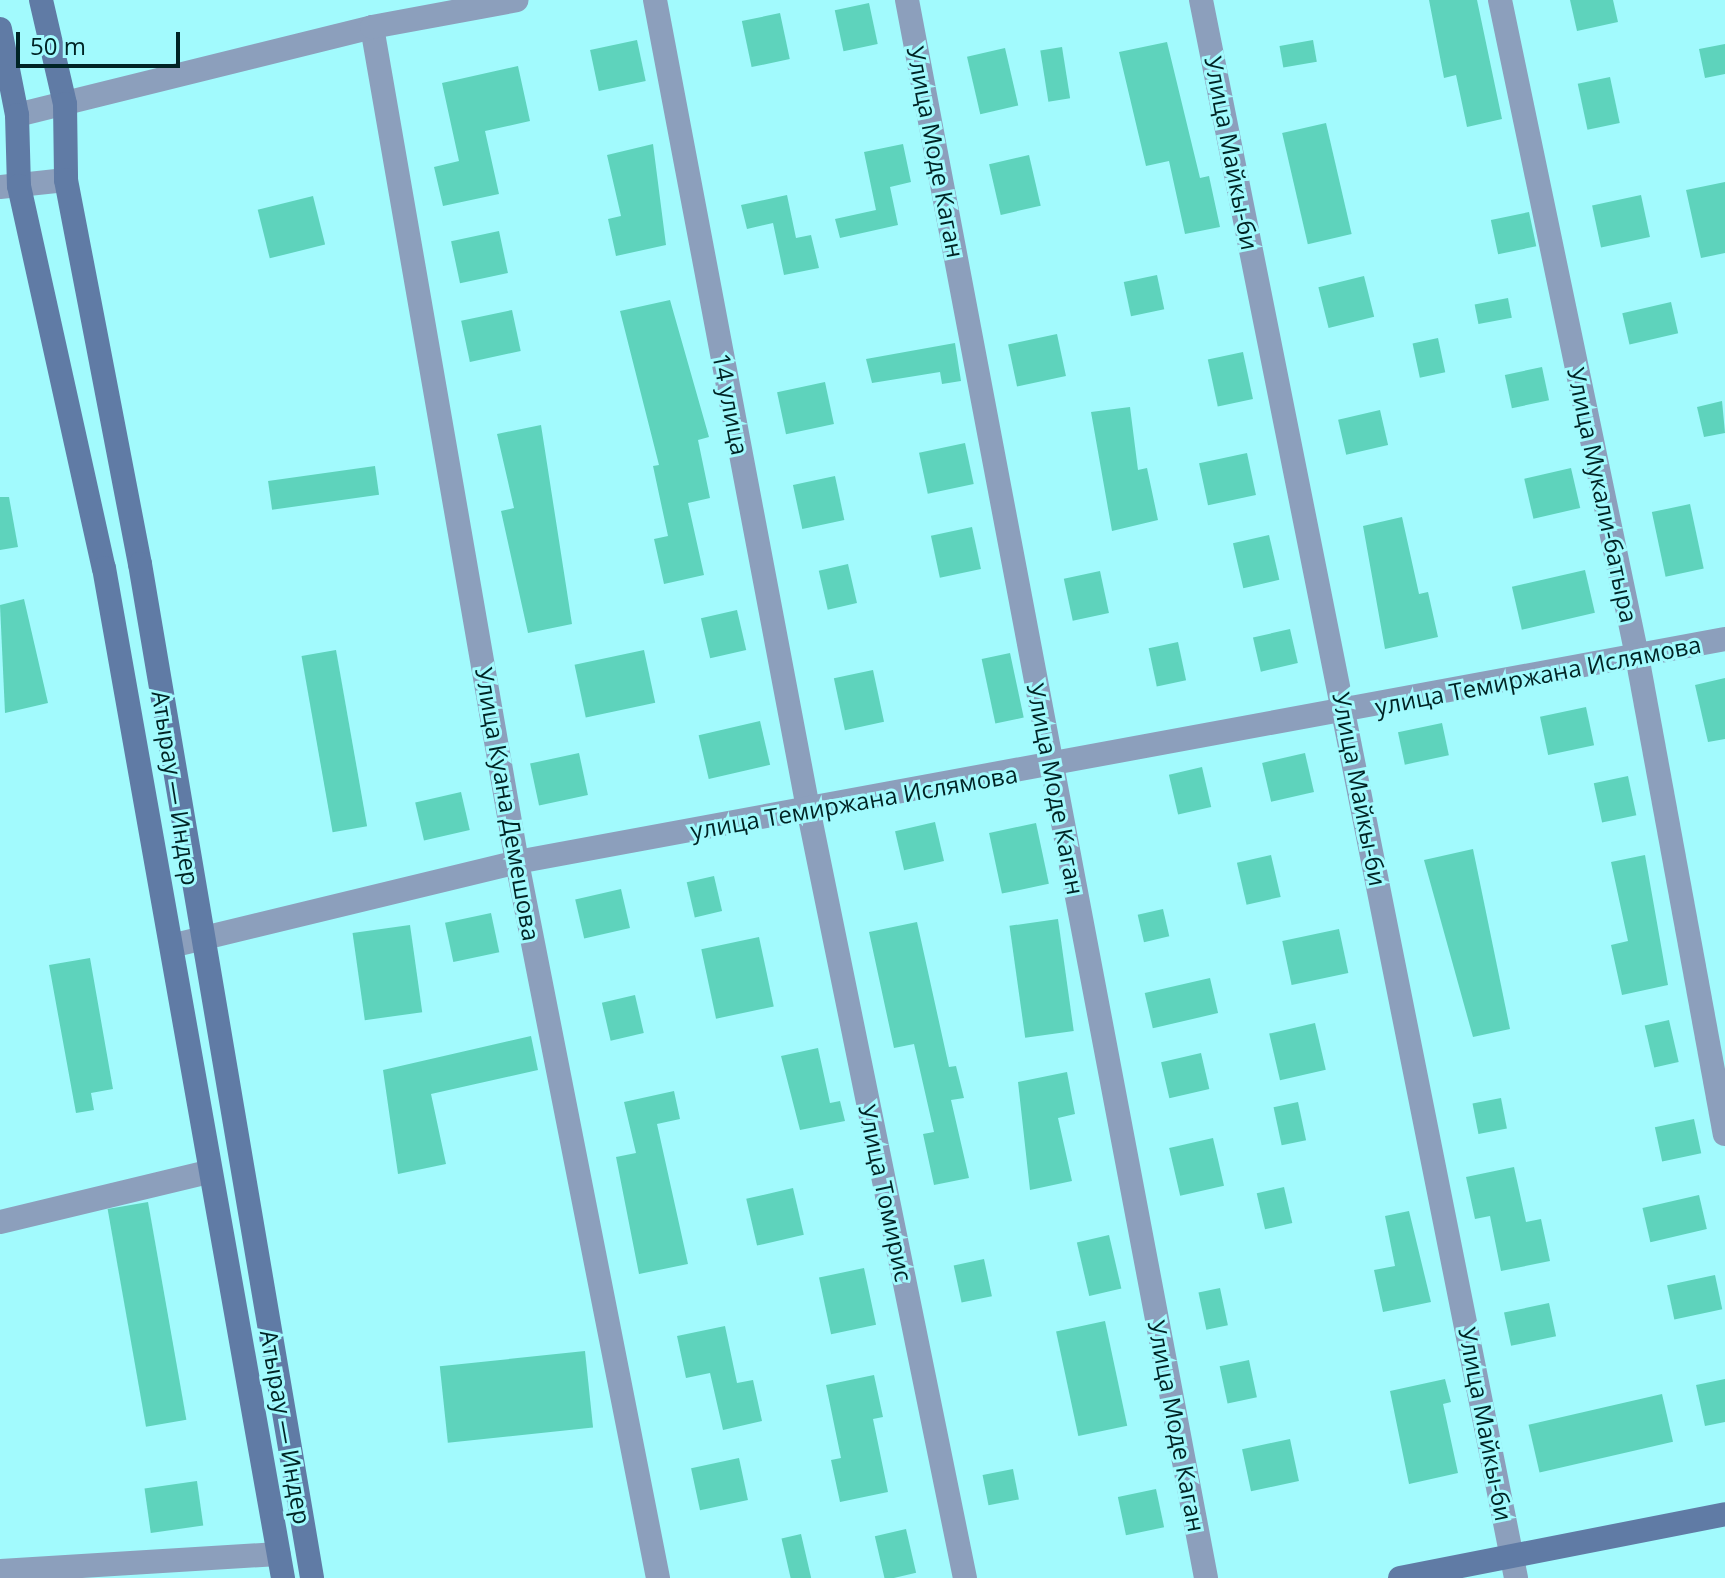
<!DOCTYPE html>
<html>
<head>
<meta charset="utf-8">
<style>
	body { margin:0 }
	#map { position:relative; width:1725px; height:1578px; overflow:hidden; background:#a2fafd; font-family:"Open Sans",sans-serif }
	div>[style] { position:absolute }
	.building>* { inset:0; background:#5ed3bc; transform-origin:0 0 }
	.street>* { height:24px; margin:-12px; padding:0 12px; transform-origin:12px; border-radius:12px; background:#8c9fbc }
	.secondary>* { height:24px; margin:-12px; padding:0 12px; transform-origin:12px; border-radius:12px; background:#607ba5 }
	span { translate:-50% -50%; white-space:nowrap; text-align:center; line-height:1.15; -webkit-text-stroke:6px #a2fafd; paint-order:stroke }
	.street-label { font-size:24px; color:#002425 }
	.scale { position:absolute; left:16px; top:32px; width:164px; height:36px; box-sizing:border-box; border:4px solid #002425; border-top:0; padding-left:10px; font-size:24px; line-height:28px; white-space:nowrap; color:#002425; -webkit-text-stroke:6px #a2fafd; paint-order:stroke }
</style>
</head>
<body>
<div id="map">
	<div class="building">
		<i style="clip-path:polygon(1429px 0,1477px 0,1502px 119px,1467px 127px,1456px 75px,1444px 78px)"></i>
		<i style="clip-path:polygon(1570px 0,1613px 0,1618px 22px,1577px 31px)"></i>
		<i style="left:869px;top:3px;width:42px;height:35px;rotate:78deg"></i>
		<i style="left:780px;top:13px;width:47px;height:39px;rotate:78deg"></i>
		<i style="left:637px;top:40px;width:42px;height:48px;rotate:78deg"></i>
		<i style="left:1313px;top:40px;width:22px;height:34px;rotate:80deg"></i>
		<i style="clip-path:polygon(1167px 42px,1200px 178px,1209px 176px,1220px 227px,1185px 234px,1169px 161px,1146px 166px,1119px 52px)"></i>
		<i style="clip-path:polygon(1725px 44px,1725px 74px,1705px 78px,1699px 49px)"></i>
		<i style="left:1062px;top:47px;width:52px;height:22px;rotate:81deg"></i>
		<i style="left:1005px;top:48px;width:59px;height:39px;rotate:77deg"></i>
		<i style="clip-path:polygon(518px 66px,530px 121px,485px 131px,499px 194px,443px 206px,434px 167px,459px 161px,442px 83px)"></i>
		<i style="left:1610px;top:77px;width:47px;height:33px;rotate:78deg"></i>
		<i style="left:1326px;top:123px;width:114px;height:45px;rotate:77deg"></i>
		<i style="clip-path:polygon(653px 144px,666px 245px,616px 256px,608px 219px,621px 216px,607px 155px)"></i>
		<i style="clip-path:polygon(903px 144px,911px 182px,890px 187px,898px 225px,840px 238px,835px 219px,876px 210px,864px 152px)"></i>
		<i style="left:1029px;top:155px;width:52px;height:41px;rotate:77deg"></i>
		<i style="clip-path:polygon(1725px 182px,1725px 253px,1701px 258px,1686px 190px)"></i>
		<i style="clip-path:polygon(787px 195px,796px 238px,811px 235px,819px 268px,784px 275px,773px 223px,747px 229px,741px 205px)"></i>
		<i style="left:1641px;top:195px;width:43px;height:50px;rotate:78deg"></i>
		<i style="left:313px;top:196px;width:50px;height:57px;rotate:76deg"></i>
		<i style="left:1529px;top:212px;width:35px;height:39px;rotate:78deg"></i>
		<i style="left:499px;top:231px;width:43px;height:49px;rotate:78deg"></i>
		<i style="left:1157px;top:275px;width:35px;height:34px;rotate:78deg"></i>
		<i style="left:1364px;top:276px;width:42px;height:47px;rotate:76deg"></i>
		<i style="left:1508px;top:298px;width:20px;height:34px;rotate:79deg"></i>
		<i style="clip-path:polygon(670px 300px,709px 437px,698px 440px,710px 498px,688px 503px,704px 575px,664px 584px,654px 539px,668px 536px,653px 466px,659px 465px,620px 311px)"></i>
		<i style="left:1671px;top:302px;width:32px;height:50px;rotate:77deg"></i>
		<i style="left:512px;top:310px;width:42px;height:52px;rotate:78deg"></i>
		<i style="left:1057px;top:334px;width:43px;height:50px;rotate:78deg"></i>
		<i style="left:1438px;top:338px;width:35px;height:26px;rotate:78deg"></i>
		<i style="clip-path:polygon(955px 343px,961px 381px,942px 384px,940px 372px,872px 383px,866px 359px)"></i>
		<i style="left:1243px;top:352px;width:48px;height:36px;rotate:78deg"></i>
		<i style="left:1542px;top:367px;width:34px;height:38px;rotate:78deg"></i>
		<i style="left:825px;top:382px;width:43px;height:49px;rotate:78deg"></i>
		<i style="clip-path:polygon(1722px 401px,1725px 433px,1704px 437px,1697px 407px)"></i>
		<i style="clip-path:polygon(1130px 407px,1138px 470px,1147px 468px,1158px 520px,1112px 531px,1091px 412px)"></i>
		<i style="left:1380px;top:410px;width:36px;height:43px;rotate:77deg"></i>
		<i style="clip-path:polygon(541px 425px,572px 624px,528px 633px,501px 511px,514px 508px,497px 434px)"></i>
		<i style="left:965px;top:443px;width:42px;height:47px;rotate:78deg"></i>
		<i style="left:1247px;top:453px;width:43px;height:49px;rotate:78deg"></i>
		<i style="left:375px;top:466px;width:29px;height:108px;rotate:82deg"></i>
		<i style="left:1571px;top:468px;width:41px;height:48px;rotate:77deg"></i>
		<i style="left:835px;top:476px;width:45px;height:43px;rotate:78deg"></i>
		<i style="clip-path:polygon(0 497px,9px 497px,18px 547px,0 550px)"></i>
		<i style="left:1690px;top:504px;width:66px;height:39px;rotate:78deg"></i>
		<i style="clip-path:polygon(1402px 517px,1419px 594px,1428px 592px,1438px 637px,1385px 649px,1363px 526px)"></i>
		<i style="left:972px;top:527px;width:43px;height:42px;rotate:78deg"></i>
		<i style="left:1269px;top:535px;width:46px;height:37px;rotate:77deg"></i>
		<i style="left:848px;top:564px;width:40px;height:30px;rotate:77deg"></i>
		<i style="left:1585px;top:570px;width:44px;height:75px;rotate:77deg"></i>
		<i style="left:1100px;top:571px;width:43px;height:37px;rotate:78deg"></i>
		<i style="clip-path:polygon(24px 599px,48px 703px,5px 713px,0 605px)"></i>
		<i style="left:737px;top:610px;width:41px;height:37px;rotate:77deg"></i>
		<i style="left:1290px;top:629px;width:35px;height:38px;rotate:77deg"></i>
		<i style="left:1178px;top:642px;width:39px;height:30px;rotate:78deg"></i>
		<i style="left:336px;top:650px;width:179px;height:35px;rotate:80deg"></i>
		<i style="left:644px;top:650px;width:54px;height:71px;rotate:78deg"></i>
		<i style="left:1010px;top:653px;width:66px;height:29px;rotate:78deg"></i>
		<i style="left:873px;top:670px;width:53px;height:40px;rotate:78deg"></i>
		<i style="clip-path:polygon(1725px 678px,1725px 739px,1708px 742px,1695px 685px)"></i>
		<i style="left:1586px;top:707px;width:39px;height:47px;rotate:78deg"></i>
		<i style="left:760px;top:721px;width:45px;height:63px;rotate:77deg"></i>
		<i style="left:1442px;top:723px;width:33px;height:45px;rotate:78deg"></i>
		<i style="left:579px;top:753px;width:43px;height:50px;rotate:78deg"></i>
		<i style="left:1305px;top:753px;width:40px;height:44px;rotate:77deg"></i>
		<i style="left:1202px;top:767px;width:41px;height:34px;rotate:77deg"></i>
		<i style="left:1628px;top:776px;width:40px;height:35px;rotate:78deg"></i>
		<i style="left:461px;top:792px;width:39px;height:47px;rotate:77deg"></i>
		<i style="left:935px;top:822px;width:40px;height:41px;rotate:77deg"></i>
		<i style="left:1036px;top:823px;width:62px;height:48px;rotate:78deg"></i>
		<i style="clip-path:polygon(1473px 849px,1510px 1029px,1473px 1037px,1424px 860px)"></i>
		<i style="left:1271px;top:855px;width:43px;height:35px;rotate:77deg"></i>
		<i style="clip-path:polygon(1645px 855px,1668px 985px,1622px 995px,1611px 945px,1628px 941px,1611px 862px)"></i>
		<i style="left:714px;top:876px;width:36px;height:28px;rotate:77deg"></i>
		<i style="left:621px;top:889px;width:40px;height:47px;rotate:77deg"></i>
		<i style="left:1163px;top:909px;width:28px;height:26px;rotate:77deg"></i>
		<i style="left:491px;top:913px;width:40px;height:47px;rotate:78deg"></i>
		<i style="left:1058px;top:919px;width:113px;height:49px;rotate:82deg"></i>
		<i style="clip-path:polygon(917px 922px,949px 1067px,956px 1066px,964px 1098px,951px 1100px,969px 1178px,934px 1185px,923px 1134px,934px 1132px,914px 1044px,894px 1048px,869px 932px)"></i>
		<i style="left:410px;top:925px;width:88px;height:58px;rotate:82deg"></i>
		<i style="left:1339px;top:929px;width:45px;height:58px;rotate:78deg"></i>
		<i style="left:759px;top:937px;width:71px;height:59px;rotate:78deg"></i>
		<i style="clip-path:polygon(90px 958px,113px 1089px,91px 1093px,94px 1110px,76px 1113px,49px 965px)"></i>
		<i style="left:1210px;top:978px;width:36px;height:67px;rotate:77deg"></i>
		<i style="left:635px;top:995px;width:39px;height:34px;rotate:77deg"></i>
		<i style="left:1669px;top:1020px;width:43px;height:25px;rotate:77deg"></i>
		<i style="left:1315px;top:1023px;width:48px;height:47px;rotate:77deg"></i>
		<i style="clip-path:polygon(531px 1036px,538px 1070px,431px 1094px,446px 1164px,398px 1174px,383px 1070px)"></i>
		<i style="clip-path:polygon(818px 1048px,830px 1103px,840px 1101px,845px 1121px,800px 1130px,781px 1056px)"></i>
		<i style="left:1201px;top:1053px;width:37px;height:41px;rotate:77deg"></i>
		<i style="clip-path:polygon(1067px 1072px,1075px 1114px,1058px 1118px,1072px 1181px,1030px 1190px,1018px 1082px)"></i>
		<i style="clip-path:polygon(674px 1091px,680px 1119px,657px 1124px,688px 1264px,639px 1274px,616px 1157px,636px 1153px,624px 1102px)"></i>
		<i style="left:1501px;top:1098px;width:31px;height:29px;rotate:79deg"></i>
		<i style="left:1298px;top:1102px;width:39px;height:25px;rotate:78deg"></i>
		<i style="left:1694px;top:1119px;width:35px;height:40px;rotate:78deg"></i>
		<i style="left:1213px;top:1138px;width:49px;height:45px;rotate:77deg"></i>
		<i style="clip-path:polygon(1514px 1167px,1526px 1222px,1541px 1219px,1550px 1261px,1501px 1271px,1490px 1216px,1475px 1219px,1466px 1177px)"></i>
		<i style="left:1284px;top:1187px;width:37px;height:28px;rotate:77deg"></i>
		<i style="left:793px;top:1188px;width:48px;height:48px;rotate:77deg"></i>
		<i style="left:1699px;top:1195px;width:35px;height:58px;rotate:77deg"></i>
		<i style="left:148px;top:1202px;width:221px;height:41px;rotate:80deg"></i>
		<i style="clip-path:polygon(1409px 1211px,1431px 1302px,1383px 1312px,1374px 1270px,1395px 1266px,1385px 1216px)"></i>
		<i style="left:1109px;top:1235px;width:55px;height:33px;rotate:77deg"></i>
		<i style="left:984px;top:1259px;width:38px;height:31px;rotate:78deg"></i>
		<i style="left:864px;top:1268px;width:58px;height:46px;rotate:78deg"></i>
		<i style="left:1715px;top:1275px;width:35px;height:49px;rotate:78deg"></i>
		<i style="left:1220px;top:1288px;width:38px;height:22px;rotate:78deg"></i>
		<i style="left:1549px;top:1303px;width:34px;height:46px;rotate:78deg"></i>
		<i style="left:1105px;top:1321px;width:107px;height:50px;rotate:78deg"></i>
		<i style="clip-path:polygon(725px 1326px,737px 1383px,753px 1380px,762px 1421px,723px 1430px,710px 1373px,686px 1378px,677px 1336px)"></i>
		<i style="left:585px;top:1351px;width:77px;height:146px;rotate:84deg"></i>
		<i style="left:1249px;top:1360px;width:38px;height:30px;rotate:78deg"></i>
		<i style="clip-path:polygon(874px 1375px,883px 1417px,873px 1419px,888px 1492px,840px 1502px,831px 1460px,841px 1458px,826px 1385px)"></i>
		<i style="clip-path:polygon(1445px 1379px,1451px 1402px,1443px 1404px,1458px 1473px,1409px 1484px,1390px 1391px)"></i>
		<i style="clip-path:polygon(1725px 1379px,1725px 1422px,1705px 1426px,1696px 1385px)"></i>
		<i style="left:1662px;top:1394px;width:49px;height:137px;rotate:77deg"></i>
		<i style="left:1290px;top:1439px;width:43px;height:49px;rotate:78deg"></i>
		<i style="left:739px;top:1458px;width:43px;height:49px;rotate:78deg"></i>
		<i style="left:1013px;top:1469px;width:31px;height:31px;rotate:79deg"></i>
		<i style="left:197px;top:1481px;width:45px;height:53px;rotate:82deg"></i>
		<i style="left:1156px;top:1489px;width:39px;height:39px;rotate:78deg"></i>
		<i style="left:906px;top:1529px;width:45px;height:32px;rotate:77deg"></i>
		<i style="left:801px;top:1534px;width:45px;height:20px;rotate:77deg"></i>
	</div>
	<div class="street">
		<i style="left:655px;top:0;width:822px;rotate:79.28deg"></i>
		<i style="left:808px;top:808px;width:786px;rotate:78.48deg"></i>
		<i style="left:907px;top:0;width:1606px;rotate:79.27deg"></i>
		<i style="left:1201px;top:0;width:1609px;rotate:78.71deg"></i>
		<i style="left:1500px;top:0;width:670px;rotate:78.2deg"></i>
		<i style="left:1637px;top:656px;width:486px;rotate:79.6deg"></i>
		<i style="left:372px;top:27px;width:847px;rotate:80.15deg"></i>
		<i style="left:517px;top:862px;width:730px;rotate:78.86deg"></i>
		<i style="left:17px;top:115px;width:366px;rotate:-13.9deg"></i>
		<i style="left:372px;top:27px;width:147px;rotate:-10.5deg"></i>
		<i style="left:0;top:187px;width:66px;rotate:-6.1deg"></i>
		<i style="left:175px;top:945px;width:352px;rotate:-13.6deg"></i>
		<i style="left:517px;top:862px;width:1228px;rotate:-10.46deg"></i>
		<i style="left:0;top:1222px;width:214px;rotate:-13.5deg"></i>
		<i style="left:0;top:1571px;width:279px;rotate:-3.5deg"></i>
	</div>
	<div class="secondary">
		<i style="left:41px;top:0;width:107px;rotate:77deg"></i>
		<i style="left:65px;top:104px;width:76px;rotate:89.2deg"></i>
		<i style="left:66px;top:180px;width:391px;rotate:79.1deg"></i>
		<i style="left:140px;top:564px;width:1028px;rotate:80.37deg"></i>
		<i style="left:0;top:29px;width:88px;rotate:78.8deg"></i>
		<i style="left:17px;top:115px;width:71px;rotate:88.4deg"></i>
		<i style="left:19px;top:186px;width:391px;rotate:77.5deg"></i>
		<i style="left:104px;top:568px;width:1026px;rotate:79.95deg"></i>
		<i style="left:1400px;top:1578px;width:331px;rotate:-11.1deg"></i>
	</div>
	<div class="street-label">
		<span style="left:936px;top:152px;rotate:79deg">Улица Моде Каган</span>
		<span style="left:1232px;top:153px;rotate:79deg">Улица Майкы-би</span>
		<span style="left:731px;top:404px;rotate:79deg">14 улица</span>
		<span style="left:1603px;top:495px;rotate:78deg">Улица Мукали-батыра</span>
		<span style="left:1538px;top:675px;rotate:-11deg">улица Темиржана Ислямова</span>
		<span style="left:176px;top:788px;rotate:81deg">Атырау — Индер</span>
		<span style="left:1056px;top:789px;rotate:79deg">Улица Моде Каган</span>
		<span style="left:1360px;top:789px;rotate:79deg">Улица Майкы-би</span>
		<span style="left:854px;top:802px;rotate:-10deg">улица Темиржана Ислямова</span>
		<span style="left:508px;top:804px;rotate:80deg">Улица Куана Демешова</span>
		<span style="left:886px;top:1193px;rotate:78deg">Улица Томирис</span>
		<span style="left:1486px;top:1424px;rotate:79deg">Улица Майкы-би</span>
		<span style="left:1177px;top:1426px;rotate:79deg">Улица Моде Каган</span>
		<span style="left:286px;top:1427px;rotate:80deg">Атырау — Индер</span>
	</div>
	<div class="scale">50 m</div>
</div>
</body>
</html>
